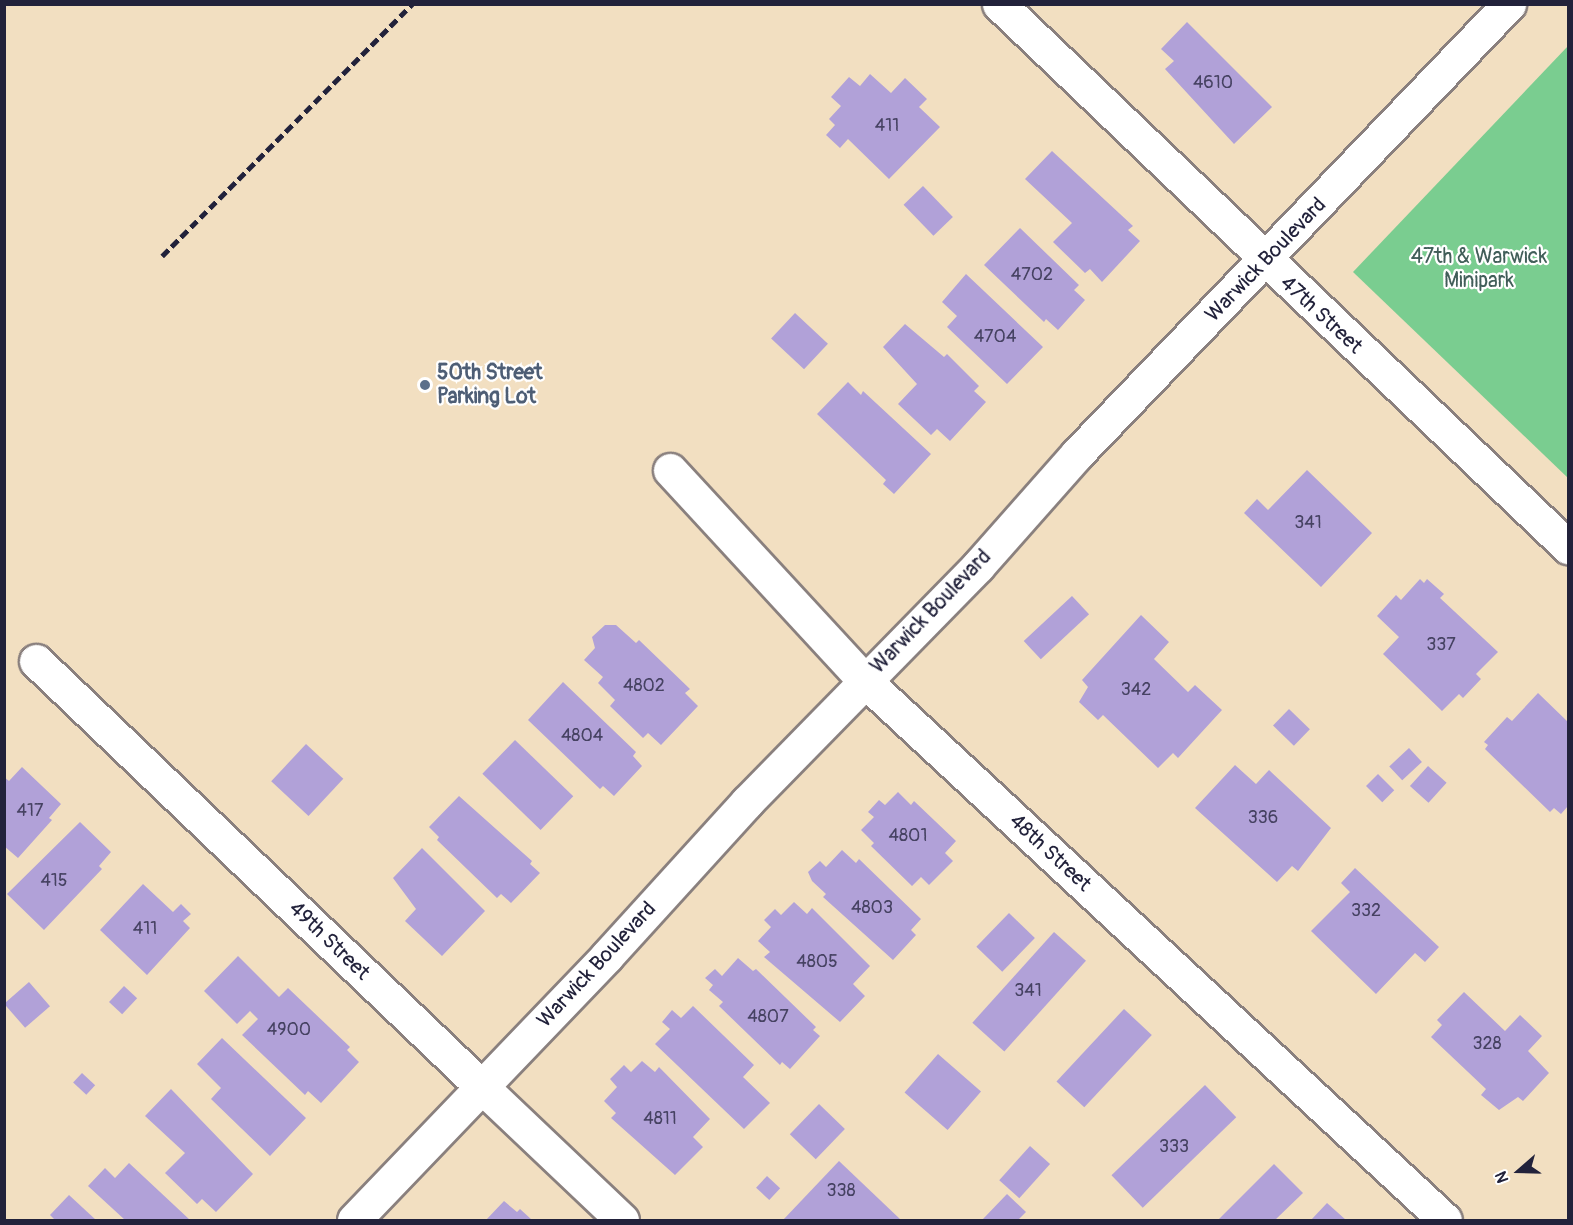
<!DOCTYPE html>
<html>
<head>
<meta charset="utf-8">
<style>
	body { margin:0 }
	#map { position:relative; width:1573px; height:1225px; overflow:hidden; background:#f2dfc1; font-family:Pangolin,sans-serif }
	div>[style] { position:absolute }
	.green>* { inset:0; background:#7acd90 }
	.building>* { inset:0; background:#b1a1d8; transform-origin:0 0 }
	.roads { filter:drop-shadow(2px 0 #8a807e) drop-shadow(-2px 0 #8a807e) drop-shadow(0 2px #8a807e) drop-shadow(0 -2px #8a807e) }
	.street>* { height:33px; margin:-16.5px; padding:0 16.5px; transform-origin:16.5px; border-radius:16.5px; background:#fff }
	.secondary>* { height:33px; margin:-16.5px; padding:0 16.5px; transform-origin:16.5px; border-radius:16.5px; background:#fff }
	.primary>* { height:33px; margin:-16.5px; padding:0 16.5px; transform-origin:16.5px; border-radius:16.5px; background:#fff }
	.rail>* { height:4.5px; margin-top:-2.25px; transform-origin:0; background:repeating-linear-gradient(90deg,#22223b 0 9px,transparent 0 13.5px) }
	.dots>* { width:16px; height:16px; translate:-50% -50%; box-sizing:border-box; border:3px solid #fff; border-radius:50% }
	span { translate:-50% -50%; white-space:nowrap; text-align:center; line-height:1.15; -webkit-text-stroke:4.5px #fff; paint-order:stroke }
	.number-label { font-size:18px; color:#464262 }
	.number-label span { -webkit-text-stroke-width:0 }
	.park-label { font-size:21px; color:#415e59 }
	.street-label { font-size:21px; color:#22223b }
	.service-label { font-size:21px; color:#4e5e75; font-weight:700 }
	.left { translate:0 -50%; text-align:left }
	.frame { position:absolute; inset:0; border:6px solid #22223b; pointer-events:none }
	.north { position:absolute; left:1489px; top:1141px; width:60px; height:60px; -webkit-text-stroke:4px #fff; paint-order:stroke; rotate:250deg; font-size:16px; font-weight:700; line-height:24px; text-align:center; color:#22223b }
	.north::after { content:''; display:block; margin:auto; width:21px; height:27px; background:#22223b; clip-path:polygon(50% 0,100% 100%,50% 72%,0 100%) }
</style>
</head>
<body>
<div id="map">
	<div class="green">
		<i style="clip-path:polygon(1568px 46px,1568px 478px,1353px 272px)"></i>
	</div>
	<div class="building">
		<i style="clip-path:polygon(1187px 22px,1272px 107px,1234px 144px,1165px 69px,1174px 61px,1161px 49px)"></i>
		<i style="clip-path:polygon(870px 74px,891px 93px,905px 78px,927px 99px,919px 107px,940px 127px,889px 179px,848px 139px,840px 148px,826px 135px,835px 125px,829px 119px,841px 106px,831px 97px,849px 77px,860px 86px)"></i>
		<i style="clip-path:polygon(1052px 151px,1133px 226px,1128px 230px,1140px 241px,1102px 282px,1090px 269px,1085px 273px,1053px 242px,1072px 223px,1025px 179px)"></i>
		<i style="left:923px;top:186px;width:43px;height:27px;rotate:46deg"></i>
		<i style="clip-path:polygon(1020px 228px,1079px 285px,1074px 290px,1085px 300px,1058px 330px,1046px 319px,1044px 322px,984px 265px)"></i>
		<i style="clip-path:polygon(966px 274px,1043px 347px,1007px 384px,947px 327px,957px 316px,942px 302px)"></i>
		<i style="left:795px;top:313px;width:45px;height:35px;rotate:43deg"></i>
		<i style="clip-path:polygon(905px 324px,944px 357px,947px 354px,979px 386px,974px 391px,986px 402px,950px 441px,937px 429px,931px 435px,898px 404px,917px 384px,883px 347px)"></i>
		<i style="clip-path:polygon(848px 382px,861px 395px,863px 391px,931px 454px,894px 494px,883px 484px,886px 480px,817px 414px)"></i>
		<i style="clip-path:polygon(1307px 470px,1372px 533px,1321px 587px,1244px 513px,1257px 499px,1268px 510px)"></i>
		<i style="clip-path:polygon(1420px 579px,1424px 583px,1427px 579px,1444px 594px,1440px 598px,1498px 652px,1476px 674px,1481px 679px,1463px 698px,1459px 694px,1442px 711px,1383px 654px,1399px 637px,1377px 616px,1396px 595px,1401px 600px)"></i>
		<i style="left:1072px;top:596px;width:25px;height:66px;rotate:47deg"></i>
		<i style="clip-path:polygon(1141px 615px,1169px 642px,1154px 659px,1188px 692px,1195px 685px,1222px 710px,1178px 758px,1173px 753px,1158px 768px,1103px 715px,1098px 720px,1079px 702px,1088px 687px,1082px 680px)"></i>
		<i style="clip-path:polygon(605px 625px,616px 625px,636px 643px,639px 640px,690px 689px,685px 693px,698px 706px,661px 745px,648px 733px,643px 738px,610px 706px,615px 700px,598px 683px,603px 677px,584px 660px,595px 648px,592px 637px)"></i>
		<i style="clip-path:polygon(563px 682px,636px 752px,633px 756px,642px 766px,614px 796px,603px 786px,600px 789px,528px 720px)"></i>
		<i style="clip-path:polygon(1538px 693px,1568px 722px,1568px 806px,1561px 814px,1554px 808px,1550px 812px,1485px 749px,1488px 745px,1484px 742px,1507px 717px,1512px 721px)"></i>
		<i style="left:1289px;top:709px;width:29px;height:23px;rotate:44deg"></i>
		<i style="left:515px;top:740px;width:81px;height:47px;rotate:44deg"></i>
		<i style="left:306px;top:744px;width:51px;height:51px;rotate:43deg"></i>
		<i style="left:1409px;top:748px;width:19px;height:27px;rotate:47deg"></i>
		<i style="clip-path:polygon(1235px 765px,1256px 784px,1269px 770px,1331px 828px,1298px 871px,1292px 866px,1277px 882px,1195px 808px)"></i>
		<i style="left:1428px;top:766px;width:25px;height:27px;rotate:42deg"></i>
		<i style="clip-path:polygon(22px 767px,61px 804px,49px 818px,52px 820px,18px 858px,4px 846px,4px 777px,9px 781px)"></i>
		<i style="left:1378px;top:774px;width:23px;height:17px;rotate:45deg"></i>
		<i style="clip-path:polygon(898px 792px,911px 805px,914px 801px,956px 841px,945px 853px,953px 861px,929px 885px,921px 877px,912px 886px,871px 846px,874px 843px,861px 830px,874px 817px,868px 812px,879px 800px,885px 805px)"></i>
		<i style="clip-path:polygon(459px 796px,532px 861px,530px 864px,540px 873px,511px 903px,501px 894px,497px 898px,437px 840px,439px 837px,429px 827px)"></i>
		<i style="clip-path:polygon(80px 822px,111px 852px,99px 866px,102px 869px,44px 930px,7px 894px)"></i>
		<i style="clip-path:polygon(422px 848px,485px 911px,442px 956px,405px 921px,416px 909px,393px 878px)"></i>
		<i style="clip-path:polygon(842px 850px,856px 863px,859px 859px,921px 919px,911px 930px,916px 935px,893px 960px,823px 897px,826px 894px,812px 881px,808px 872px,820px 861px,826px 867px)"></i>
		<i style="clip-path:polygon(1355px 868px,1439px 947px,1425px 962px,1415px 953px,1376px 994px,1311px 931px,1350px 892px,1341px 883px)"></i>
		<i style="clip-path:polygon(143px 884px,173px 912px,181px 904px,191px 914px,183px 921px,190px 928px,147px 975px,100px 930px)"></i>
		<i style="clip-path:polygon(794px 902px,807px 914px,812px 908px,870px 966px,853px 984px,865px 996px,840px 1022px,764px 957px,770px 952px,758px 941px,771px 927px,764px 920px,775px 909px,781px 915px)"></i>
		<i style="left:1009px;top:913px;width:36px;height:47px;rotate:44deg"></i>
		<i style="left:1054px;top:932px;width:43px;height:122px;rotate:42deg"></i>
		<i style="clip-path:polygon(238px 956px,279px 997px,288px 988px,350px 1047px,347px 1050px,359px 1062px,321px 1103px,308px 1091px,305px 1095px,242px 1035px,258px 1019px,250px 1011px,237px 1024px,204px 991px)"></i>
		<i style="clip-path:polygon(738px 958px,753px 971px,756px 969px,816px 1027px,813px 1030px,820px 1036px,790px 1069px,782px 1062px,780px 1065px,719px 1006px,723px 1002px,709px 990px,713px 985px,705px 978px,715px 969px,722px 976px)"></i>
		<i style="left:29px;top:982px;width:32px;height:33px;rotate:49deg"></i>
		<i style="left:124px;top:986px;width:18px;height:22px;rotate:43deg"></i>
		<i style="clip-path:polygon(1464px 992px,1505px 1031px,1520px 1015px,1542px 1036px,1528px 1051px,1549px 1073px,1523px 1101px,1518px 1097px,1499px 1110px,1481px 1095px,1486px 1089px,1431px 1037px,1442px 1025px,1437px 1020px)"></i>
		<i style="clip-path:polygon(693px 1006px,754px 1065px,743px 1077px,770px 1103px,744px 1129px,655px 1044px,670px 1029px,662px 1022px,672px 1010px,681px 1018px)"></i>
		<i style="left:1124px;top:1009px;width:38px;height:99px;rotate:43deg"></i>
		<i style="clip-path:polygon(222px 1038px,306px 1118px,270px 1156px,211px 1099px,221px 1088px,197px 1064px)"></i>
		<i style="left:938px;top:1054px;width:57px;height:51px;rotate:41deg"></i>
		<i style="clip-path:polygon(642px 1061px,655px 1072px,659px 1067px,710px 1119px,693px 1137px,703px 1147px,675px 1175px,611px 1118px,616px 1113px,604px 1101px,617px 1087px,610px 1079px,624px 1065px,631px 1072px)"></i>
		<i style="left:82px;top:1073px;width:18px;height:13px;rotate:43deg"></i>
		<i style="left:1205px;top:1085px;width:45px;height:130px;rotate:46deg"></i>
		<i style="clip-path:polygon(171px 1089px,253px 1174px,216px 1212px,202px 1199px,197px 1204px,165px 1173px,185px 1153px,145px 1116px)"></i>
		<i style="left:819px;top:1104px;width:36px;height:42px;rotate:44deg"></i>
		<i style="left:1030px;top:1146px;width:27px;height:46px;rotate:42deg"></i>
		<i style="clip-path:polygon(839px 1161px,901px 1220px,783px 1220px)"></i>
		<i style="clip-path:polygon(129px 1163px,190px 1220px,125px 1220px,88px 1186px,105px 1168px,115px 1178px)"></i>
		<i style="clip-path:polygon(1274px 1164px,1303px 1193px,1275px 1220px,1218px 1220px)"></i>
		<i style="left:767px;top:1176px;width:18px;height:16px;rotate:43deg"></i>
		<i style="clip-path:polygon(1007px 1194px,1026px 1212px,1018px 1220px,982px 1220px)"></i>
		<i style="clip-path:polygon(69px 1195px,96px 1220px,55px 1220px,50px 1215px)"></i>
		<i style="clip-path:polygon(504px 1201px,517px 1212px,520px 1209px,532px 1220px,486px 1220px)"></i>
		<i style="clip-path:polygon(1327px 1203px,1346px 1220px,1311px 1220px)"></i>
	</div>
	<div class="roads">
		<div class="street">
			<i style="left:999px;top:4px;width:787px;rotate:43.66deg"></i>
			<i style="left:670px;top:470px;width:286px;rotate:47.3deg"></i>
			<i style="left:864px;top:680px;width:793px;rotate:42.91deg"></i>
			<i style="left:36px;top:661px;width:617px;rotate:43.69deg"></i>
		</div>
		<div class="secondary">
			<i style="left:482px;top:1087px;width:193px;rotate:43.5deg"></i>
		</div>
		<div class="primary">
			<i style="left:354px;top:1220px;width:366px;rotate:-46.2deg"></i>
			<i style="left:607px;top:956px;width:208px;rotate:-47.7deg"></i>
			<i style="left:747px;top:802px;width:330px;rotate:-45.6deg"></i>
			<i style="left:978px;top:566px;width:149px;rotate:-48.5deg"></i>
			<i style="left:1077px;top:454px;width:624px;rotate:-46.17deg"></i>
		</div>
	</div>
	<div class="rail">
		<i style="left:162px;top:256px;width:355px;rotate:-45.2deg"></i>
	</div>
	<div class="dots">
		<i style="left:425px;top:385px;background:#5c6f8a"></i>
	</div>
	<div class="number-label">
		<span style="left:1213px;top:83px">4610</span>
		<span style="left:887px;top:126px">411</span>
		<span style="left:1032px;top:275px">4702</span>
		<span style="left:995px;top:337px">4704</span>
		<span style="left:1308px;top:523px">341</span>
		<span style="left:1441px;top:645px">337</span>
		<span style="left:644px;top:686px">4802</span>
		<span style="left:1136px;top:690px">342</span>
		<span style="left:582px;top:736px">4804</span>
		<span style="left:30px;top:811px">417</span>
		<span style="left:1263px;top:818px">336</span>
		<span style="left:908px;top:836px">4801</span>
		<span style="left:54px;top:881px">415</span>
		<span style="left:872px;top:908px">4803</span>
		<span style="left:1366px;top:911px">332</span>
		<span style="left:145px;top:929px">411</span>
		<span style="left:817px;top:962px">4805</span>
		<span style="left:1028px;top:991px">341</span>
		<span style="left:768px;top:1017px">4807</span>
		<span style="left:289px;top:1030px">4900</span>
		<span style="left:1487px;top:1044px">328</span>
		<span style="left:660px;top:1119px">4811</span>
		<span style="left:1174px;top:1147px">333</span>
		<span style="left:841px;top:1191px">338</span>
	</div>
	<div class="park-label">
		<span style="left:1479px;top:269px">47th &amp; Warwick<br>Minipark</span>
	</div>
	<div class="street-label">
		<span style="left:1266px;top:260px;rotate:-46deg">Warwick Boulevard</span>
		<span style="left:1321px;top:315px;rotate:43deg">47th Street</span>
		<span style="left:931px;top:612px;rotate:-46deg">Warwick Boulevard</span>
		<span style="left:1050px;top:853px;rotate:43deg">48th Street</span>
		<span style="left:329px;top:941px;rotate:44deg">49th Street</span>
		<span style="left:597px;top:965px;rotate:-47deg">Warwick Boulevard</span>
	</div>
	<div class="service-label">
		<span class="left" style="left:437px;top:385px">50th Street<br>Parking Lot</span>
	</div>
	<div class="frame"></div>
	<div class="north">N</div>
</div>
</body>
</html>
